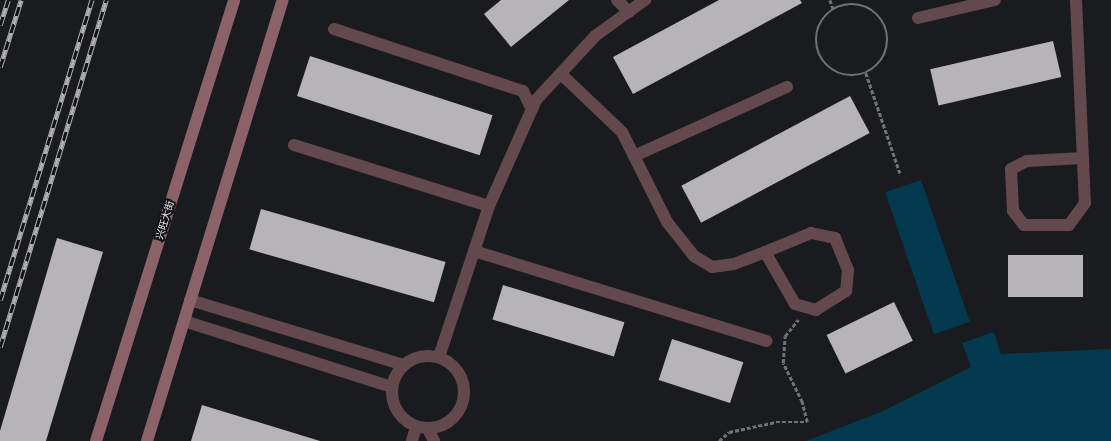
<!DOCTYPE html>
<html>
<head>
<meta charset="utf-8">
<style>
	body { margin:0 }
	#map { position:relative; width:1111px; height:441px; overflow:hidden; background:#1a1b1e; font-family:Helvetica,"Noto Sans SC",sans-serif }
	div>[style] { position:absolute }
	.water>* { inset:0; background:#043a50; transform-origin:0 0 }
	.building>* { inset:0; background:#b6b4b8; transform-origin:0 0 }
	.path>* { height:2.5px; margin-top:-1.25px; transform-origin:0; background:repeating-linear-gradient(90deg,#727275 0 4px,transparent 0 6px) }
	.path>.ring { margin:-1.25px; padding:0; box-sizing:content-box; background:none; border:2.5px solid #727275; border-radius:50% }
	.minor>* { height:12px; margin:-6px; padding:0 6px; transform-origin:6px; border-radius:6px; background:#63494d }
	.minor>.ring { margin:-6px; padding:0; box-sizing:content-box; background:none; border:12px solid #63494d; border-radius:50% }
	.secondary>* { height:12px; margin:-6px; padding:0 6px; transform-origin:6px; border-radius:6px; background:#8b626a }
	.rail>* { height:4.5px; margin-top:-2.25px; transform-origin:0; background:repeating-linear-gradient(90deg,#111215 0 9px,#b0b0b3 0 18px); box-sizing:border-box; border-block:1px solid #b0b0b3 }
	span { translate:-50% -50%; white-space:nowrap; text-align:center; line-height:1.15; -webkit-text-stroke:4px #111215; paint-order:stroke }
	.street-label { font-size:10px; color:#eeeef1 }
</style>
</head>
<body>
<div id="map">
	<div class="water">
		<i style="left:921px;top:180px;width:150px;height:38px;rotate:71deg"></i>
		<i style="clip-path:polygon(994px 332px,1001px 354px,1111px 349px,1111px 441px,806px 441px,881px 412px,971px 367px,962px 343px)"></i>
	</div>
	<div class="building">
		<i style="clip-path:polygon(501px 0,569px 0,511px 47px,484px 14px)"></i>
		<i style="clip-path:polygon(719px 0,800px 0,802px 3px,633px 94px,613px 57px)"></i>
		<i style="left:1053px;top:41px;width:37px;height:126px;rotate:77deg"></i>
		<i style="left:310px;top:56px;width:192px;height:42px;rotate:18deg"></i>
		<i style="left:850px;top:96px;width:42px;height:191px;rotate:62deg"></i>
		<i style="left:261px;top:209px;width:192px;height:42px;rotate:16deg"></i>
		<i style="clip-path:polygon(57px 238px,103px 252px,46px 441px,0 441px,0 431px)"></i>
		<i style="left:1008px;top:255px;width:75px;height:42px"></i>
		<i style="left:503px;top:285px;width:127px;height:36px;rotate:17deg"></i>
		<i style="left:894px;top:302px;width:43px;height:75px;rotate:64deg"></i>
		<i style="left:672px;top:339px;width:75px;height:43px;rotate:18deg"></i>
		<i style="clip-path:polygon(202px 405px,320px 441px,191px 441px)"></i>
	</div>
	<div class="path">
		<i style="left:830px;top:0;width:9px;rotate:69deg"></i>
		<i class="ring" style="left:816px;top:4px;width:69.5px;height:69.5px"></i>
		<i style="left:866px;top:73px;width:106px;rotate:71.2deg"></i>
		<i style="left:719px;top:441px;width:13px;rotate:-42deg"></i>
		<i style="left:729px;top:432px;width:48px;rotate:-12deg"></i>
		<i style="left:776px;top:422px;width:31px"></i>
		<i style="left:807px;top:422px;width:21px;rotate:-104deg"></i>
		<i style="left:802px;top:402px;width:43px;rotate:-116deg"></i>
		<i style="left:783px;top:363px;width:27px;rotate:-86deg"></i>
		<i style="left:785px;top:336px;width:21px;rotate:-51deg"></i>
	</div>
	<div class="minor">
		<i style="left:617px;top:0;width:17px;rotate:45deg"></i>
		<i style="left:1076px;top:0;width:203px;rotate:87.5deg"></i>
		<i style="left:1085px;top:203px;width:27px;rotate:126deg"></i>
		<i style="left:1069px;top:225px;width:45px;rotate:180deg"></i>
		<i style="left:1024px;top:225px;width:18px;rotate:-128deg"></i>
		<i style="left:1013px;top:211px;width:42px;rotate:-92.7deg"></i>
		<i style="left:1011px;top:169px;width:18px;rotate:-27deg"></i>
		<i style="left:1027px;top:161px;width:56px;rotate:-3.1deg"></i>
		<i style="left:918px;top:18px;width:79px;rotate:-13.2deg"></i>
		<i style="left:334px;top:29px;width:199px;rotate:18.2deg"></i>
		<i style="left:523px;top:91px;width:21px;rotate:65deg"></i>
		<i style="left:561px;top:74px;width:84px;rotate:43.6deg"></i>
		<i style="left:622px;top:132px;width:101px;rotate:63.4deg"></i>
		<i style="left:667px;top:222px;width:43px;rotate:51.5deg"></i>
		<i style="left:694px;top:256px;width:21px;rotate:31deg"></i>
		<i style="left:712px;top:267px;width:22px;rotate:-8deg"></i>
		<i style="left:734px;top:264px;width:33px;rotate:-21deg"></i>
		<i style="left:765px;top:252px;width:50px;rotate:-22.4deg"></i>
		<i style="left:811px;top:233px;width:25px;rotate:12deg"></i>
		<i style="left:835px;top:238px;width:35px;rotate:68deg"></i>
		<i style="left:848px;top:270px;width:21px;rotate:95deg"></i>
		<i style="left:846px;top:291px;width:36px;rotate:148deg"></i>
		<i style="left:816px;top:310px;width:22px;rotate:-164deg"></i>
		<i style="left:795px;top:304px;width:60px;rotate:-120deg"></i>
		<i style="left:294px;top:145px;width:204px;rotate:17.4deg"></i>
		<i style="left:489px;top:206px;width:116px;rotate:-66.1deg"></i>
		<i style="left:536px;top:100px;width:87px;rotate:-47.3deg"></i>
		<i style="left:595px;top:36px;width:62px;rotate:-35.8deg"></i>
		<i style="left:634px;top:156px;width:168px;rotate:-24.3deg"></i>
		<i style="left:474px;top:251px;width:306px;rotate:17.1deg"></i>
		<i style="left:190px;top:300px;width:224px;rotate:16.9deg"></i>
		<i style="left:184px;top:321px;width:218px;rotate:17.6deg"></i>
		<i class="ring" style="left:392px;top:356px;width:60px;height:60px"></i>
		<i style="left:439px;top:357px;width:159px;rotate:-71.7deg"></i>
		<i style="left:428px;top:429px;width:13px;rotate:63deg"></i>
		<i style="left:412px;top:441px;width:15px;rotate:-74deg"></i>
	</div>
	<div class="secondary">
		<i style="left:96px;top:441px;width:462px;rotate:-72.6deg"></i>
		<i style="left:147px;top:441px;width:461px;rotate:-72.9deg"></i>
	</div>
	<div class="rail">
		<i style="left:0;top:25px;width:26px;rotate:-72deg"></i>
		<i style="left:0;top:67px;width:70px;rotate:-72.6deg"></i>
		<i style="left:0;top:300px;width:314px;rotate:-73deg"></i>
		<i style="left:0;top:347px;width:363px;rotate:-73deg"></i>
	</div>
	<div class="street-label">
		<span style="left:165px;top:220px;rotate:-73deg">兴旺大街</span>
	</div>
</div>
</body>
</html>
